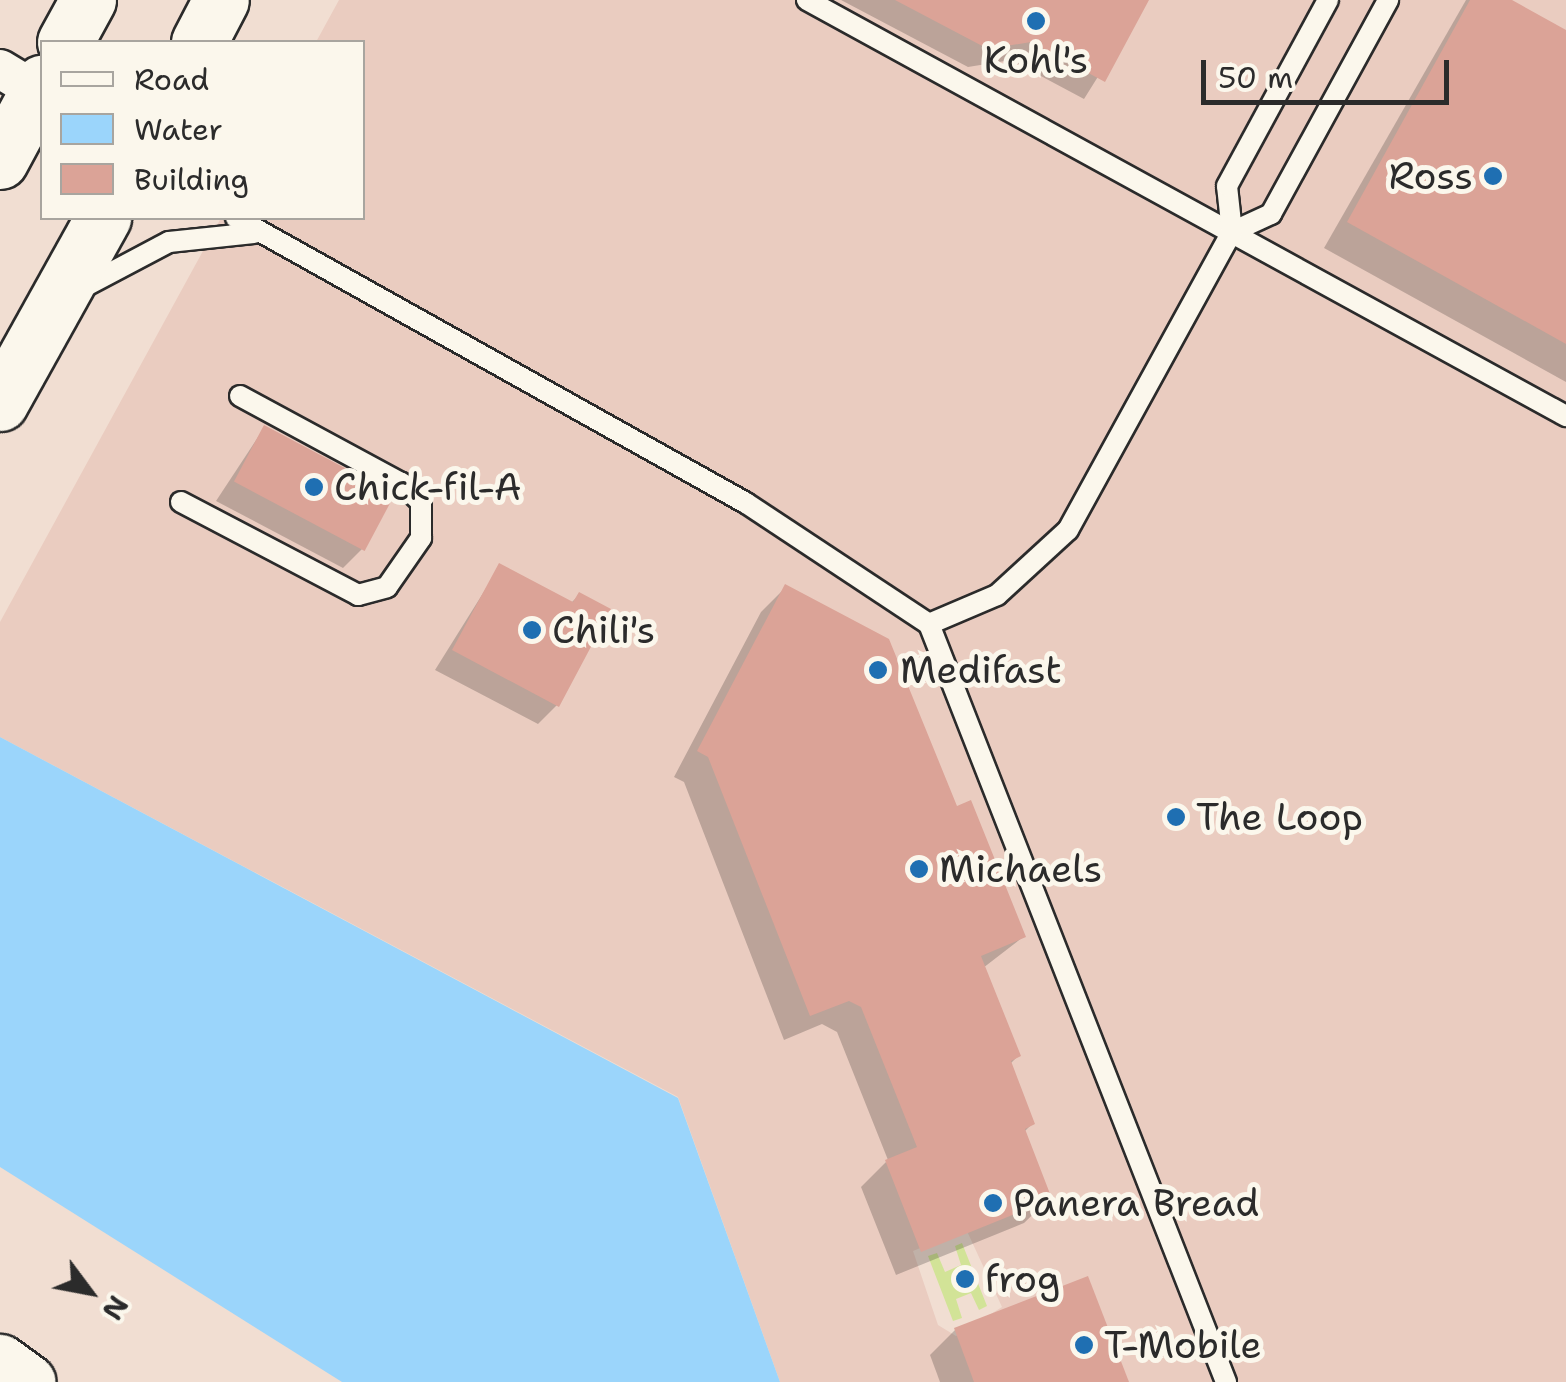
<!DOCTYPE html>
<html>
<head>
<meta charset="utf-8">
<style>
	body { margin:0 }
	#map { position:relative; width:1566px; height:1382px; overflow:hidden; background:#f1ded2; font-family:"Shantell Sans",sans-serif }
	div>[style] { position:absolute }
	.built>* { inset:0; background:#eaccc0 }
	.green>* { inset:0; background:#d2e397 }
	.water>* { inset:0; background:#9bd5fb }
	.shadow>* { inset:0; background:#0003 }
	.building>* { inset:0; background:#dba397; transform-origin:0 0 }
	.roads { filter:drop-shadow(2px 0 #2b2b2b) drop-shadow(-2px 0 #2b2b2b) drop-shadow(0 2px #2b2b2b) drop-shadow(0 -2px #2b2b2b) }
	.service>* { height:20px; margin:-10px; padding:0 10px; transform-origin:10px; border-radius:10px; background:#fbf7ec }
	.minor>* { height:38px; margin:-19px; padding:0 19px; transform-origin:19px; border-radius:19px; background:#fbf7ec }
	.primary>* { height:55px; margin:-27.5px; padding:0 27.5px; transform-origin:27.5px; border-radius:27.5px; background:#fbf7ec }
	.trunk>* { height:55px; margin:-27.5px; padding:0 27.5px; transform-origin:27.5px; border-radius:27.5px; background:#fbf7ec }
	.dots>* { width:28px; height:28px; translate:-50% -50%; box-sizing:border-box; border:5px solid #fbf7ec; border-radius:50% }
	span { translate:-50% -50%; white-space:nowrap; text-align:center; line-height:1.15; -webkit-text-stroke:10px #fbf7ec; paint-order:stroke }
	.poi-label { font-size:38px; color:#2b2b2b }
	.right { translate:-100% -50%; text-align:right }
	.left { translate:0 -50%; text-align:left }
	.legend { position:absolute; left:40px; top:40px; width:325px; height:180px; box-sizing:border-box; background:#fbf7ec; border:2px solid #a8a59f; margin:0; padding:12px 18px; list-style:none; font-size:30px; color:#2b2b2b }
	.legend li { display:flex; align-items:center; gap:20px; height:50px }
	.legend b { width:50px; border:2px solid #a8a59f }
	.north { position:absolute; left:40px; top:1242px; width:100px; height:100px; -webkit-text-stroke:8px #fbf7ec; paint-order:stroke; rotate:122deg; font-size:28px; font-weight:700; line-height:40px; text-align:center; color:#2b2b2b }
	.north::after { content:''; display:block; margin:auto; width:35px; height:45px; background:#2b2b2b; clip-path:polygon(50% 0,100% 100%,50% 72%,0 100%) }
	.scale { position:absolute; left:1201px; top:60px; width:248px; height:45px; box-sizing:border-box; border:5px solid #2b2b2b; border-top:0; padding-left:12px; font-size:30px; line-height:35px; white-space:nowrap; color:#2b2b2b; -webkit-text-stroke:8px #fbf7ec; paint-order:stroke }
</style>
</head>
<body>
<div id="map">
	<div class="built">
		<i style="clip-path:polygon(evenodd,339px 0,1566px 0,1566px 1382px,780px 1382px,678px 1097px,0 737px,0 622px,221px 218px,362px 218px,362px 42px,316px 42px,339px 0,966px 1229px,1002px 1307px,956px 1336px,938px 1325px,913px 1251px,966px 1229px)"></i>
	</div>
	<div class="green">
		<i style="clip-path:polygon(962px 1243px,987px 1306px,979px 1310px,971px 1293px,956px 1299px,962px 1318px,953px 1321px,928px 1256px,937px 1253px,945px 1272px,961px 1265px,955px 1246px)"></i>
	</div>
	<div class="water">
		<i style="clip-path:polygon(0 737px,678px 1098px,780px 1382px,342px 1382px,0 1167px)"></i>
	</div>
	<div class="shadow">
		<i style="clip-path:polygon(841px 0,1146px 0,1084px 99px,1011px 60px,968px 67px)"></i>
		<i style="clip-path:polygon(1466px 0,1507px 0,1566px 33px,1566px 382px,1324px 248px)"></i>
		<i style="clip-path:polygon(264px 428px,362px 549px,343px 568px,216px 501px)"></i>
		<i style="clip-path:polygon(500px 566px,571px 603px,579px 595px,557px 705px,538px 724px,435px 670px)"></i>
		<i style="clip-path:polygon(786px 587px,955px 809px,1023px 937px,983px 968px,1018px 1056px,1009px 1065px,1032px 1124px,1024px 1132px,1050px 1198px,1024px 1223px,896px 1275px,861px 1187px,888px 1160px,837px 1032px,822px 1024px,784px 1040px,684px 782px,674px 777px,761px 612px)"></i>
		<i style="clip-path:polygon(955px 1330px,1126px 1382px,940px 1382px,930px 1355px)"></i>
	</div>
	<div class="building">
		<i style="clip-path:polygon(895px 0,1149px 0,1105px 82px,1031px 42px,988px 49px)"></i>
		<i style="clip-path:polygon(1470px 0,1512px 0,1566px 30px,1566px 344px,1347px 222px)"></i>
		<i style="left:264px;top:425px;width:148px;height:64px;rotate:28deg"></i>
		<i style="clip-path:polygon(499px 563px,573px 602px,579px 592px,611px 609px,559px 707px,452px 650px)"></i>
		<i style="clip-path:polygon(785px 584px,889px 639px,957px 806px,971px 800px,1026px 937px,981px 956px,1021px 1056px,1011px 1061px,1035px 1124px,1025px 1129px,1052px 1199px,921px 1252px,885px 1160px,917px 1147px,861px 1007px,849px 1001px,810px 1016px,708px 757px,697px 751px)"></i>
		<i style="clip-path:polygon(1088px 1276px,1129px 1382px,974px 1382px,954px 1328px)"></i>
	</div>
	<div class="roads">
		<div class="service">
			<i style="left:807px;top:0;width:866px;rotate:28.73deg"></i>
			<i style="left:236px;top:218px;width:584px;rotate:29.2deg"></i>
			<i style="left:746px;top:503px;width:219px;rotate:33.5deg"></i>
			<i style="left:929px;top:624px;width:814px;rotate:68.6deg"></i>
			<i style="left:1232px;top:232px;width:43px;rotate:-24.8deg"></i>
			<i style="left:1271px;top:214px;width:244px;rotate:-61.3deg"></i>
			<i style="left:82px;top:288px;width:98px;rotate:-27.9deg"></i>
			<i style="left:169px;top:242px;width:85px;rotate:-6deg"></i>
			<i style="left:181px;top:502px;width:200px;rotate:27.7deg"></i>
			<i style="left:358px;top:595px;width:30px;rotate:-15deg"></i>
			<i style="left:387px;top:587px;width:60px;rotate:-55.2deg"></i>
			<i style="left:421px;top:538px;width:36px;rotate:-90deg"></i>
			<i style="left:421px;top:502px;width:28px;rotate:-136deg"></i>
			<i style="left:401px;top:483px;width:183px;rotate:-151.6deg"></i>
			<i style="left:929px;top:624px;width:74px;rotate:-23.1deg"></i>
			<i style="left:997px;top:595px;width:96px;rotate:-42.5deg"></i>
			<i style="left:1068px;top:530px;width:340px;rotate:-61.2deg"></i>
			<i style="left:1232px;top:232px;width:46px;rotate:-96.2deg"></i>
			<i style="left:1227px;top:186px;width:212px;rotate:-61.5deg"></i>
		</div>
		<div class="minor">
			<i style="left:0;top:69px;width:44px;rotate:31.2deg"></i>
		</div>
		<div class="primary">
			<i style="left:65px;top:42px;width:48px;rotate:-61.3deg"></i>
			<i style="left:199px;top:42px;width:47px;rotate:-62.4deg"></i>
			<i style="left:0;top:161px;width:89px;rotate:-61.7deg"></i>
			<i style="left:0;top:403px;width:212px;rotate:-60.9deg"></i>
		</div>
		<div class="trunk">
			<i style="left:0;top:1362px;width:34px;rotate:36deg"></i>
		</div>
	</div>
	<div class="dots">
		<i style="left:1036px;top:21px;background:#1f6fb2"></i>
		<i style="left:1493px;top:176px;background:#1f6fb2"></i>
		<i style="left:314px;top:487px;background:#1f6fb2"></i>
		<i style="left:532px;top:630px;background:#1f6fb2"></i>
		<i style="left:878px;top:670px;background:#1f6fb2"></i>
		<i style="left:1176px;top:817px;background:#1f6fb2"></i>
		<i style="left:919px;top:869px;background:#1f6fb2"></i>
		<i style="left:993px;top:1203px;background:#1f6fb2"></i>
		<i style="left:965px;top:1279px;background:#1f6fb2"></i>
		<i style="left:1084px;top:1345px;background:#1f6fb2"></i>
	</div>
	<div class="poi-label">
		<span style="left:1036px;top:60px">Kohl's</span>
		<span class="right" style="left:1473px;top:176px">Ross</span>
		<span class="left" style="left:334px;top:487px">Chick-fil-A</span>
		<span class="left" style="left:552px;top:630px">Chili's</span>
		<span class="left" style="left:900px;top:670px">Medifast</span>
		<span class="left" style="left:1196px;top:817px">The Loop</span>
		<span class="left" style="left:939px;top:869px">Michaels</span>
		<span class="left" style="left:1013px;top:1203px">Panera Bread</span>
		<span class="left" style="left:985px;top:1279px">frog</span>
		<span class="left" style="left:1104px;top:1345px">T-Mobile</span>
	</div>
	<ul class="legend">
	<li><b style="height:12px;background:#fbf7ec"></b>Road</li>
	<li><b style="height:28px;background:#9bd5fb"></b>Water</li>
	<li><b style="height:28px;background:#dba397"></b>Building</li>
	</ul>
	<div class="north">N</div>
	<div class="scale">50 m</div>
</div>
</body>
</html>
